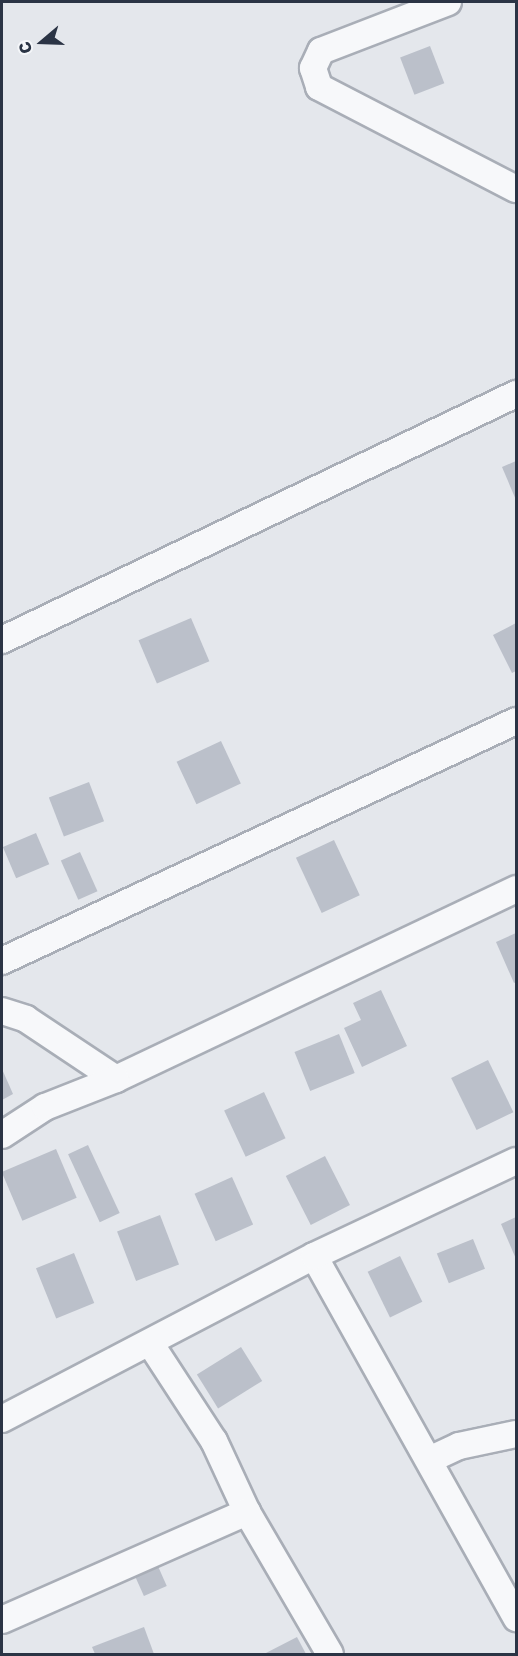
<!DOCTYPE html>
<html>
<head>
<meta charset="utf-8">
<style>
	body { margin:0 }
	#map { position:relative; width:518px; height:1656px; overflow:hidden; background:#e4e7ec; font-family:"Golos Text",sans-serif }
	div>[style] { position:absolute }
	.building>* { inset:0; background:#bbc0ca; transform-origin:0 0 }
	.roads { filter:drop-shadow(2px 0 #a9aeb7) drop-shadow(-2px 0 #a9aeb7) drop-shadow(0 2px #a9aeb7) drop-shadow(0 -2px #a9aeb7) }
	.minor>* { height:26px; margin:-13px; padding:0 13px; transform-origin:13px; border-radius:13px; background:#f7f8fa }
	span { translate:-50% -50%; white-space:nowrap; text-align:center; line-height:1.15; -webkit-text-stroke:5px #f4f6f9; paint-order:stroke }
	.frame { position:absolute; inset:0; border:3px solid #2b3445; pointer-events:none }
	.north { position:absolute; left:12px; top:12px; width:60px; height:60px; -webkit-text-stroke:4px #f4f6f9; paint-order:stroke; rotate:251deg; font-size:16px; font-weight:700; line-height:24px; text-align:center; color:#2b3445 }
	.north::after { content:''; display:block; margin:auto; width:21px; height:27px; background:#2b3445; clip-path:polygon(50% 0,100% 100%,50% 72%,0 100%) }
</style>
</head>
<body>
<div id="map">
	<div class="building">
		<i style="left:430px;top:46px;width:40px;height:32px;rotate:69deg"></i>
		<i style="clip-path:polygon(516px 461px,516px 500px,502px 467px)"></i>
		<i style="left:191px;top:618px;width:47px;height:57px;rotate:67deg"></i>
		<i style="clip-path:polygon(516px 623px,516px 671px,512px 673px,493px 635px)"></i>
		<i style="left:221px;top:741px;width:47px;height:49px;rotate:65deg"></i>
		<i style="left:89px;top:782px;width:42px;height:43px;rotate:69deg"></i>
		<i style="left:36px;top:833px;width:34px;height:36px;rotate:67deg"></i>
		<i style="left:334px;top:840px;width:61px;height:42px;rotate:65deg"></i>
		<i style="left:80px;top:852px;width:43px;height:21px;rotate:66deg"></i>
		<i style="clip-path:polygon(516px 933px,516px 982px,514px 983px,496px 942px)"></i>
		<i style="clip-path:polygon(381px 990px,407px 1046px,362px 1067px,344px 1028px,361px 1020px,353px 1003px)"></i>
		<i style="left:339px;top:1034px;width:42px;height:48px;rotate:68deg"></i>
		<i style="left:488px;top:1060px;width:58px;height:41px;rotate:64deg"></i>
		<i style="clip-path:polygon(2px 1069px,13px 1094px,2px 1100px)"></i>
		<i style="left:264px;top:1092px;width:51px;height:44px;rotate:65deg"></i>
		<i style="left:88px;top:1145px;width:75px;height:22px;rotate:65deg"></i>
		<i style="left:56px;top:1149px;width:53px;height:59px;rotate:67deg"></i>
		<i style="left:325px;top:1156px;width:55px;height:44px;rotate:63deg"></i>
		<i style="left:232px;top:1177px;width:52px;height:41px;rotate:66deg"></i>
		<i style="left:160px;top:1215px;width:53px;height:46px;rotate:69deg"></i>
		<i style="clip-path:polygon(516px 1217px,516px 1259px,501px 1224px)"></i>
		<i style="left:473px;top:1239px;width:32px;height:39px;rotate:68deg"></i>
		<i style="left:74px;top:1253px;width:54px;height:41px;rotate:68deg"></i>
		<i style="left:400px;top:1256px;width:51px;height:36px;rotate:64deg"></i>
		<i style="left:241px;top:1347px;width:40px;height:52px;rotate:58deg"></i>
		<i style="left:157px;top:1564px;width:24px;height:25px;rotate:66deg"></i>
		<i style="clip-path:polygon(144px 1627px,154px 1654px,95px 1654px,92px 1647px)"></i>
		<i style="clip-path:polygon(297px 1637px,306px 1654px,264px 1654px)"></i>
	</div>
	<div class="roads">
		<div class="minor">
			<i style="left:448px;top:2px;width:136px;rotate:158.9deg"></i>
			<i style="left:321px;top:51px;width:19px;rotate:115deg"></i>
			<i style="left:313px;top:68px;width:20px;rotate:72deg"></i>
			<i style="left:319px;top:87px;width:222px;rotate:27.4deg"></i>
			<i style="left:2px;top:640px;width:570px;rotate:-25.58deg"></i>
			<i style="left:2px;top:961px;width:567px;rotate:-25.03deg"></i>
			<i style="left:2px;top:1011px;width:25px;rotate:18deg"></i>
			<i style="left:26px;top:1019px;width:108px;rotate:33.7deg"></i>
			<i style="left:116px;top:1079px;width:443px;rotate:-25.4deg"></i>
			<i style="left:2px;top:1135px;width:51px;rotate:-33.1deg"></i>
			<i style="left:45px;top:1107px;width:76px;rotate:-21.5deg"></i>
			<i style="left:314px;top:1256px;width:415px;rotate:60.8deg"></i>
			<i style="left:150px;top:1343px;width:117px;rotate:56.9deg"></i>
			<i style="left:214px;top:1441px;width:78px;rotate:65.1deg"></i>
			<i style="left:247px;top:1512px;width:164px;rotate:59.7deg"></i>
			<i style="left:2px;top:1419px;width:352px;rotate:-27.6deg"></i>
			<i style="left:314px;top:1256px;width:223px;rotate:-25.2deg"></i>
			<i style="left:429px;top:1460px;width:33px;rotate:-25deg"></i>
			<i style="left:459px;top:1446px;width:58px;rotate:-11.9deg"></i>
			<i style="left:2px;top:1620px;width:268px;rotate:-23.8deg"></i>
		</div>
	</div>
	<div class="frame"></div>
	<div class="north">С</div>
</div>
</body>
</html>
